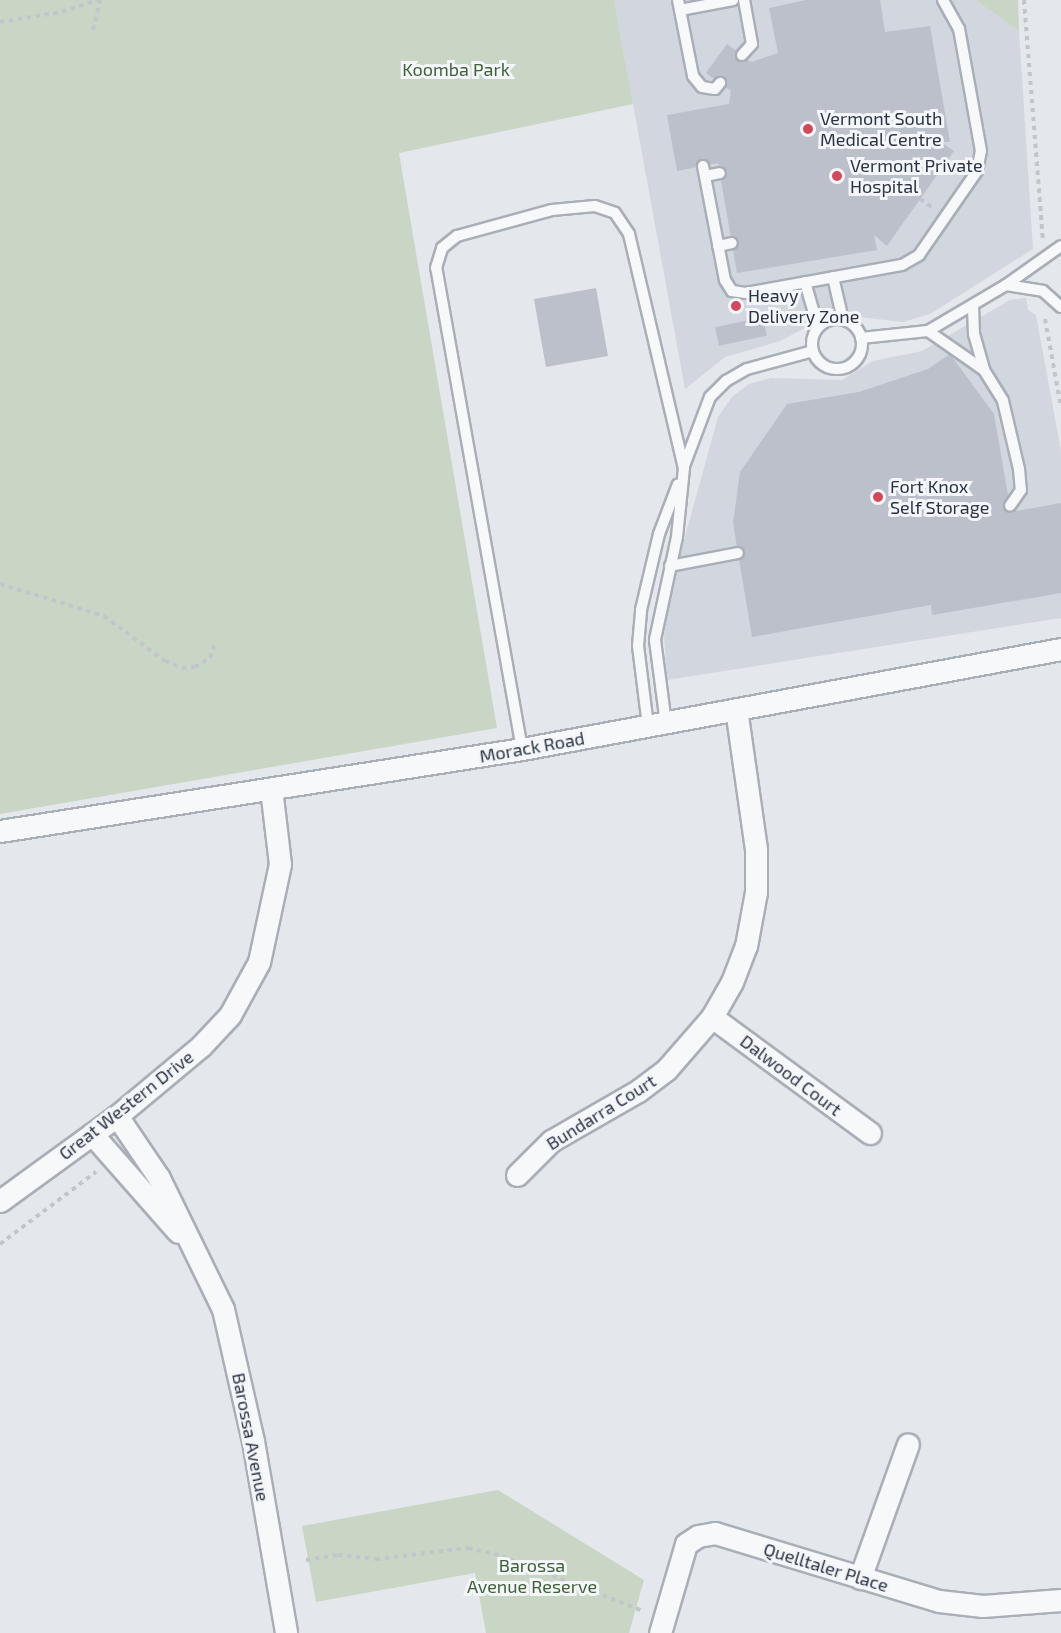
<!DOCTYPE html>
<html>
<head>
<meta charset="utf-8">
<style>
	body { margin:0 }
	#map { position:relative; width:1061px; height:1633px; overflow:hidden; background:#e4e7ec; font-family:"Exo 2",sans-serif }
	div>[style] { position:absolute }
	.built>* { inset:0; background:#d2d6de }
	.green>* { inset:0; background:#c9d6c5 }
	.building>* { inset:0; background:#bbc0ca; transform-origin:0 0 }
	.path>* { height:4px; margin-top:-2px; transform-origin:0; background:repeating-linear-gradient(90deg,#c2c5cb 0 4.5px,transparent 0 9px) }
	.roads { filter:drop-shadow(2px 0 #a9aeb7) drop-shadow(-2px 0 #a9aeb7) drop-shadow(0 2px #a9aeb7) drop-shadow(0 -2px #a9aeb7) }
	.service>* { height:10px; margin:-5px; padding:0 5px; transform-origin:5px; border-radius:5px; background:#f7f8fa }
	.service>.ring { margin:-5px; padding:0; box-sizing:content-box; background:none; border:10px solid #f7f8fa; border-radius:50% }
	.minor>* { height:21px; margin:-10.5px; padding:0 10.5px; transform-origin:10.5px; border-radius:10.5px; background:#f7f8fa }
	.dots>* { width:16px; height:16px; translate:-50% -50%; box-sizing:border-box; border:3px solid #f4f6f9; border-radius:50% }
	span { translate:-50% -50%; white-space:nowrap; text-align:center; line-height:1.15; -webkit-text-stroke:6px #f4f6f9; paint-order:stroke }
	.park-label { font-size:18px; color:#3f6138 }
	.poi-label { font-size:18px; color:#2b3445 }
	.left { translate:0 -50%; text-align:left }
	.street-label { font-size:18px; color:#2b3445 }
</style>
</head>
<body>
<div id="map">
	<div class="built">
		<i style="clip-path:polygon(614px 0,975px 0,1019px 31px,1033px 249px,930px 314px,903px 322px,832px 314px,780px 341px,725px 357px,685px 389px)"></i>
		<i style="clip-path:polygon(1026px 298px,1028px 310px,1036px 315px,1061px 451px,1061px 618px,667px 680px,664px 635px,670px 591px,718px 417px,732px 397px,749px 384px,771px 378px,842px 380px,873px 361px,922px 351px,1010px 300px)"></i>
	</div>
	<div class="green">
		<i style="clip-path:polygon(0 0,614px 0,633px 104px,399px 153px,497px 728px,0 814px)"></i>
		<i style="clip-path:polygon(975px 0,1018px 0,1019px 31px)"></i>
		<i style="clip-path:polygon(498px 1490px,644px 1580px,629px 1633px,486px 1633px,475px 1573px,316px 1602px,302px 1526px)"></i>
	</div>
	<div class="building">
		<i style="clip-path:polygon(806px 0,880px 0,885px 32px,930px 26px,950px 142px,941px 142px,954px 151px,887px 246px,874px 235px,877px 250px,737px 273px,718px 163px,677px 171px,667px 115px,729px 104px,731px 91px,706px 73px,727px 44px,751px 62px,778px 53px,769px 8px)"></i>
		<i style="left:596px;top:288px;width:69px;height:63px;rotate:80deg"></i>
		<i style="left:763px;top:317px;width:19px;height:49px;rotate:78deg"></i>
		<i style="clip-path:polygon(950px 354px,994px 414px,1011px 512px,1061px 503px,1061px 593px,932px 615px,931px 605px,752px 637px,733px 523px,740px 472px,787px 404px,859px 392px,928px 369px)"></i>
	</div>
	<div class="path">
		<i style="left:1024px;top:0;width:240px;rotate:85.5deg"></i>
		<i style="left:0;top:22px;width:63px;rotate:-9.2deg"></i>
		<i style="left:62px;top:12px;width:37px;rotate:-19deg"></i>
		<i style="left:93px;top:30px;width:31px;rotate:-77deg"></i>
		<i style="left:920px;top:199px;width:14px;rotate:34deg"></i>
		<i style="left:1045px;top:319px;width:89px;rotate:79.7deg"></i>
		<i style="left:0;top:584px;width:109px;rotate:17.1deg"></i>
		<i style="left:104px;top:616px;width:76px;rotate:36.4deg"></i>
		<i style="left:165px;top:661px;width:18px;rotate:22deg"></i>
		<i style="left:182px;top:668px;width:13px;rotate:-4deg"></i>
		<i style="left:195px;top:667px;width:17px;rotate:-31deg"></i>
		<i style="left:210px;top:658px;width:13px;rotate:-72deg"></i>
		<i style="left:0;top:1244px;width:120px;rotate:-36.9deg"></i>
		<i style="left:306px;top:1560px;width:32px;rotate:-9deg"></i>
		<i style="left:338px;top:1555px;width:38px;rotate:6deg"></i>
		<i style="left:376px;top:1559px;width:93px;rotate:-6.8deg"></i>
		<i style="left:468px;top:1548px;width:35px;rotate:13deg"></i>
		<i style="left:502px;top:1556px;width:151px;rotate:21.3deg"></i>
	</div>
	<div class="roads">
		<div class="service">
			<i style="left:678px;top:0;width:77px;rotate:78.8deg"></i>
			<i style="left:693px;top:76px;width:14px;rotate:51deg"></i>
			<i style="left:702px;top:87px;width:13px;rotate:9deg"></i>
			<i style="left:715px;top:89px;width:8px;rotate:-50deg"></i>
			<i style="left:680px;top:10px;width:54px;rotate:-10.7deg"></i>
			<i style="left:742px;top:55px;width:15px;rotate:-48deg"></i>
			<i style="left:752px;top:44px;width:45px;rotate:-100.3deg"></i>
			<i style="left:703px;top:166px;width:116px;rotate:79.1deg"></i>
			<i style="left:725px;top:280px;width:13px;rotate:58deg"></i>
			<i style="left:732px;top:291px;width:14px;rotate:8deg"></i>
			<i style="left:746px;top:293px;width:158px;rotate:-10.2deg"></i>
			<i style="left:902px;top:265px;width:20px;rotate:-30deg"></i>
			<i style="left:919px;top:255px;width:102px;rotate:-55.4deg"></i>
			<i style="left:977px;top:171px;width:20px;rotate:-79deg"></i>
			<i style="left:981px;top:151px;width:124px;rotate:-100.2deg"></i>
			<i style="left:959px;top:29px;width:33px;rotate:-119deg"></i>
			<i style="left:705px;top:176px;width:15px;rotate:-11deg"></i>
			<i style="left:718px;top:246px;width:14px;rotate:-12deg"></i>
			<i style="left:833px;top:277px;width:44px;rotate:76.9deg"></i>
			<i style="left:805px;top:282px;width:47px;rotate:73.9deg"></i>
			<i style="left:1006px;top:285px;width:37px;rotate:9deg"></i>
			<i style="left:1043px;top:291px;width:24px;rotate:42deg"></i>
			<i style="left:973px;top:306px;width:28px;rotate:88deg"></i>
			<i style="left:974px;top:334px;width:37px;rotate:74deg"></i>
			<i style="left:984px;top:370px;width:36px;rotate:58deg"></i>
			<i style="left:1003px;top:401px;width:70px;rotate:76.8deg"></i>
			<i style="left:1019px;top:469px;width:21px;rotate:85deg"></i>
			<i style="left:1021px;top:490px;width:19px;rotate:125deg"></i>
			<i class="ring" style="left:812px;top:319px;width:40px;height:40px"></i>
			<i style="left:928px;top:331px;width:68px;rotate:34.9deg"></i>
			<i style="left:861px;top:338px;width:67px;rotate:-6deg"></i>
			<i style="left:928px;top:331px;width:91px;rotate:-30.5deg"></i>
			<i style="left:1006px;top:285px;width:67px;rotate:-35.3deg"></i>
			<i style="left:684px;top:466px;width:74px;rotate:-69.4deg"></i>
			<i style="left:710px;top:397px;width:23px;rotate:-45deg"></i>
			<i style="left:726px;top:381px;width:24px;rotate:-30deg"></i>
			<i style="left:747px;top:369px;width:68px;rotate:-15.3deg"></i>
			<i style="left:670px;top:566px;width:69px;rotate:-10.8deg"></i>
			<i style="left:648px;top:726px;width:81px;rotate:-97.1deg"></i>
			<i style="left:638px;top:646px;width:36px;rotate:-85deg"></i>
			<i style="left:641px;top:610px;width:78px;rotate:-76.7deg"></i>
			<i style="left:659px;top:534px;width:53px;rotate:-69.2deg"></i>
			<i style="left:522px;top:749px;width:489px;rotate:-100.1deg"></i>
			<i style="left:436px;top:268px;width:21px;rotate:-73deg"></i>
			<i style="left:442px;top:248px;width:19px;rotate:-39deg"></i>
			<i style="left:457px;top:236px;width:98px;rotate:-15.3deg"></i>
			<i style="left:552px;top:210px;width:43px;rotate:-5.3deg"></i>
			<i style="left:595px;top:206px;width:21px;rotate:19deg"></i>
			<i style="left:615px;top:213px;width:25px;rotate:56deg"></i>
			<i style="left:629px;top:234px;width:240px;rotate:76.8deg"></i>
			<i style="left:684px;top:468px;width:69px;rotate:95.8deg"></i>
			<i style="left:677px;top:537px;width:105px;rotate:102.1deg"></i>
			<i style="left:655px;top:640px;width:84px;rotate:82.5deg"></i>
		</div>
		<div class="minor">
			<i style="left:0;top:831px;width:528px;rotate:-8.93deg"></i>
			<i style="left:522px;top:749px;width:548px;rotate:-10.51deg"></i>
			<i style="left:712px;top:1017px;width:196px;rotate:36.3deg"></i>
			<i style="left:117px;top:1116px;width:75px;rotate:55.9deg"></i>
			<i style="left:159px;top:1178px;width:146px;rotate:64deg"></i>
			<i style="left:223px;top:1309px;width:135px;rotate:77.2deg"></i>
			<i style="left:253px;top:1441px;width:195px;rotate:80.2deg"></i>
			<i style="left:92px;top:1134px;width:130px;rotate:48.7deg"></i>
			<i style="left:517px;top:1175px;width:48px;rotate:-45deg"></i>
			<i style="left:551px;top:1141px;width:100px;rotate:-29.9deg"></i>
			<i style="left:638px;top:1091px;width:35px;rotate:-37deg"></i>
			<i style="left:666px;top:1070px;width:70px;rotate:-49deg"></i>
			<i style="left:712px;top:1017px;width:40px;rotate:-60.3deg"></i>
			<i style="left:732px;top:982px;width:39px;rotate:-69deg"></i>
			<i style="left:746px;top:946px;width:55px;rotate:-79.5deg"></i>
			<i style="left:756px;top:892px;width:43px;rotate:-90deg"></i>
			<i style="left:756px;top:849px;width:141px;rotate:-98.1deg"></i>
			<i style="left:0;top:1201px;width:145px;rotate:-36deg"></i>
			<i style="left:117px;top:1116px;width:109px;rotate:-39.8deg"></i>
			<i style="left:201px;top:1046px;width:42px;rotate:-46.9deg"></i>
			<i style="left:230px;top:1015px;width:60px;rotate:-61.3deg"></i>
			<i style="left:259px;top:962px;width:100px;rotate:-77.9deg"></i>
			<i style="left:280px;top:864px;width:76px;rotate:-96.8deg"></i>
			<i style="left:860px;top:1578px;width:142px;rotate:-70.3deg"></i>
			<i style="left:660px;top:1633px;width:93px;rotate:-73.7deg"></i>
			<i style="left:686px;top:1544px;width:14px;rotate:-34deg"></i>
			<i style="left:698px;top:1536px;width:17px;rotate:-10deg"></i>
			<i style="left:715px;top:1533px;width:234px;rotate:16.9deg"></i>
			<i style="left:939px;top:1601px;width:44px;rotate:6.5deg"></i>
			<i style="left:983px;top:1606px;width:78px;rotate:-4.4deg"></i>
		</div>
	</div>
	<div class="dots">
		<i style="left:808px;top:129px;background:#d1495b"></i>
		<i style="left:837px;top:176px;background:#d1495b"></i>
		<i style="left:736px;top:306px;background:#d1495b"></i>
		<i style="left:878px;top:497px;background:#d1495b"></i>
	</div>
	<div class="park-label">
		<span style="left:456px;top:69px">Koomba Park</span>
		<span style="left:532px;top:1576px">Barossa<br>Avenue Reserve</span>
	</div>
	<div class="poi-label">
		<span class="left" style="left:820px;top:129px">Vermont South<br>Medical Centre</span>
		<span class="left" style="left:850px;top:176px">Vermont Private<br>Hospital</span>
		<span class="left" style="left:748px;top:306px">Heavy<br>Delivery Zone</span>
		<span class="left" style="left:890px;top:497px">Fort Knox<br>Self Storage</span>
	</div>
	<div class="street-label">
		<span style="left:532px;top:747px;rotate:-10deg">Morack Road</span>
		<span style="left:791px;top:1075px;rotate:37deg">Dalwood Court</span>
		<span style="left:126px;top:1105px;rotate:-38deg">Great Western Drive</span>
		<span style="left:601px;top:1112px;rotate:-32deg">Bundarra Court</span>
		<span style="left:251px;top:1437px;rotate:79deg">Barossa Avenue</span>
		<span style="left:826px;top:1567px;rotate:17deg">Quelltaler Place</span>
	</div>
</div>
</body>
</html>
